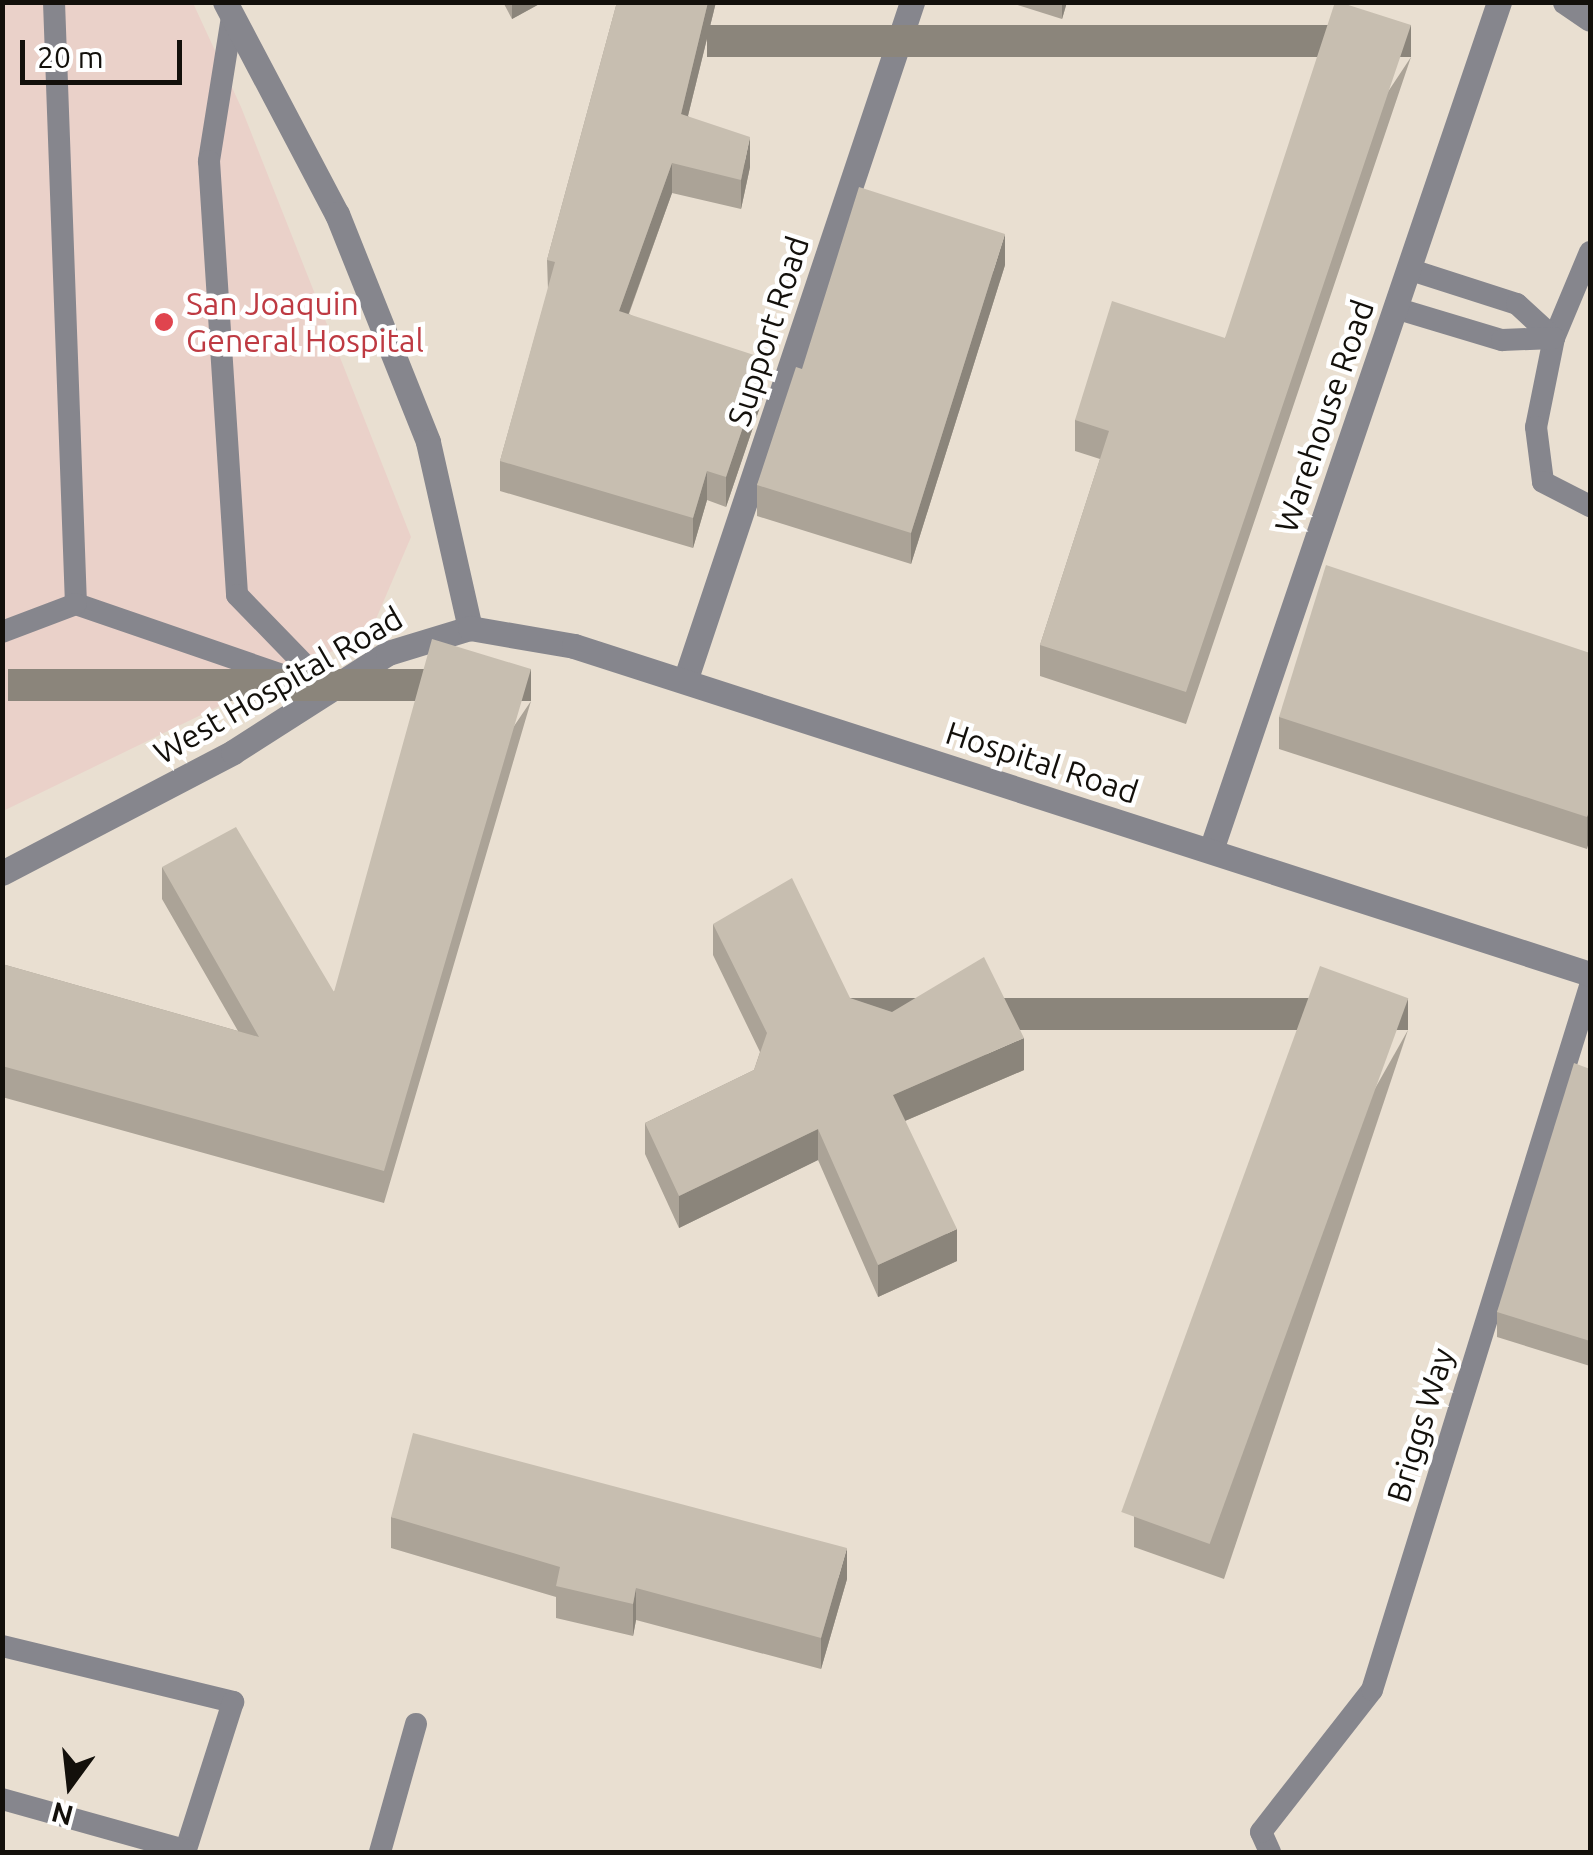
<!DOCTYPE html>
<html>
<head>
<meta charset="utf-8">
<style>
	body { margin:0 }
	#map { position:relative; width:1593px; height:1855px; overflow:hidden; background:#e9dfd1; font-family:Ubuntu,sans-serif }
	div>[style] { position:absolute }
	.medical>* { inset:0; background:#ead1c9 }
	.service>* { height:22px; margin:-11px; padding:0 11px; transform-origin:11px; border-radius:11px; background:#86868d }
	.minor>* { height:25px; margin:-12.5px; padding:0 12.5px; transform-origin:12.5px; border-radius:12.5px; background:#86868d }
	.wall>* { inset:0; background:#aba397 }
	.shaded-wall>* { inset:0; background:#8b857b; transform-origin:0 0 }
	.building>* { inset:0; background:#c7beb0; transform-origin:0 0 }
	.dots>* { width:28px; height:28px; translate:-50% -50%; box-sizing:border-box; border:5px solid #fff; border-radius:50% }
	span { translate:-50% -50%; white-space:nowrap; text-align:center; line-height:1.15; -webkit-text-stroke:9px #fff; paint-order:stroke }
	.health-label { font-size:32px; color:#be3a42 }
	.left { translate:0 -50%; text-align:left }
	.street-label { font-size:32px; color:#13100b }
	.frame { position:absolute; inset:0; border:5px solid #13100b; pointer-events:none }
	.north { position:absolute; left:20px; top:1735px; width:100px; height:100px; -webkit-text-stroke:8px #fff; paint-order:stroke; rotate:195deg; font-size:28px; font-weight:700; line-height:40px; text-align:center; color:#13100b }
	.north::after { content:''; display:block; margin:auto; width:35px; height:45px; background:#13100b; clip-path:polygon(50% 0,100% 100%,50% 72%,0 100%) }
	.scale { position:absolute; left:20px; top:40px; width:162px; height:45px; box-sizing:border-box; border:5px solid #13100b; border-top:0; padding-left:12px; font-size:30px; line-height:35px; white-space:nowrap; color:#13100b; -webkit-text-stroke:8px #fff; paint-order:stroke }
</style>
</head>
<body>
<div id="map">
	<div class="medical">
		<i style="clip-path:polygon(3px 3px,193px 3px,241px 107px,411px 537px,370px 633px,3px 811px)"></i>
	</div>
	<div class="service">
		<i style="left:54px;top:2px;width:602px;rotate:87.91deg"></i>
		<i style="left:76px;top:604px;width:268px;rotate:19deg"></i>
		<i style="left:232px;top:17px;width:146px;rotate:99.1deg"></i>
		<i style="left:209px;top:161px;width:435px;rotate:86.3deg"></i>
		<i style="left:237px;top:595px;width:129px;rotate:45.9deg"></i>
		<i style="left:1590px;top:252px;width:93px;rotate:112.7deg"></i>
		<i style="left:1554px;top:338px;width:91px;rotate:101.4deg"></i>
		<i style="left:1536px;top:427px;width:55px;rotate:82.7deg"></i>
		<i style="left:1543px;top:482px;width:53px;rotate:27.1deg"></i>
		<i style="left:1408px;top:269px;width:114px;rotate:17.8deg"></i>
		<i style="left:1517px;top:304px;width:50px;rotate:42.6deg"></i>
		<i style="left:1395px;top:308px;width:112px;rotate:16.7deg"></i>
		<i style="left:1502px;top:340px;width:52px;rotate:-2.2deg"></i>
		<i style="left:2px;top:632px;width:79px;rotate:-20.7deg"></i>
		<i style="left:2px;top:1646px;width:238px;rotate:13.6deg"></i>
		<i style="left:233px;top:1702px;width:157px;rotate:107.7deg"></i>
		<i style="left:2px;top:1799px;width:190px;rotate:15.6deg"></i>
		<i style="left:380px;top:1852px;width:133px;rotate:-74.3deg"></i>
		<i style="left:1270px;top:1852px;width:22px;rotate:-114deg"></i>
		<i style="left:1261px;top:1832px;width:180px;rotate:-52deg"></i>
		<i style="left:1372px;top:1690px;width:737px;rotate:-72.79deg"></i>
	</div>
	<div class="minor">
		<i style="left:225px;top:2px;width:240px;rotate:62.2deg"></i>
		<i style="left:337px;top:214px;width:245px;rotate:68.2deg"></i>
		<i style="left:428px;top:442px;width:191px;rotate:77.3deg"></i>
		<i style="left:1565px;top:2px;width:30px;rotate:34deg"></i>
		<i style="left:685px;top:681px;width:716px;rotate:-71.51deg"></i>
		<i style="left:1211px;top:850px;width:896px;rotate:-71.24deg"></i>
		<i style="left:2px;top:873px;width:261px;rotate:-27.6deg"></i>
		<i style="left:233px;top:752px;width:184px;rotate:-32.6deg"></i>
		<i style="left:388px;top:653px;width:86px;rotate:-17deg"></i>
		<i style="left:470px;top:628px;width:106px;rotate:9.8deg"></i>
		<i style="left:574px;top:646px;width:1068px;rotate:17.89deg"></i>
	</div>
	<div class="wall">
		<i style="clip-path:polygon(503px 2px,543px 2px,512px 19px)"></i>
		<i style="clip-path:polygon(617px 2px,716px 2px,688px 116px,750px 167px,741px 209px,672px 193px,629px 314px,766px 389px,726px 507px,707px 500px,693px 548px,500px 491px,500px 461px,548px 290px,547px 260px)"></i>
		<i style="clip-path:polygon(1008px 2px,1067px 2px,1062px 19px)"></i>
		<i style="clip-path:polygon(1411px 57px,1186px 724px,1040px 676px,1040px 645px,1100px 459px,1075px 451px,1075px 420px,1225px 338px)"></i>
		<i style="clip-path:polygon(1005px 265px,911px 564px,757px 516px,757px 485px,802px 369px)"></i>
		<i style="clip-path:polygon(1590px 653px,1587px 849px,1279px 749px,1279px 717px)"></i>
		<i style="clip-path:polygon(531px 701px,384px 1203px,2px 1097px,2px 964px,238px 1031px,162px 899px,162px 867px,334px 992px)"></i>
		<i style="clip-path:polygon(713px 924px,850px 998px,1024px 1070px,905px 1121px,957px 1261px,878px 1297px,818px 1160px,679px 1228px,645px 1154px,645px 1123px,754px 1070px,760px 1052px,713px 955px)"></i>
		<i style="clip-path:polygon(1408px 1030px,1224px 1579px,1134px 1547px,1134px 1516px)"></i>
		<i style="clip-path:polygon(1590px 1069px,1590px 1366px,1497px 1337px,1497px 1312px)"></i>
		<i style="clip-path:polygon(391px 1517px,847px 1579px,821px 1669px,636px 1620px,633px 1636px,556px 1618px,556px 1597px,391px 1548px)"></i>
	</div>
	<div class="shaded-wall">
		<i style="clip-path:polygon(512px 2px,543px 2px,512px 19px)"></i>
		<i style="clip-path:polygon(708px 2px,716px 2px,681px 144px,681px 114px)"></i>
		<i style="clip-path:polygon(1062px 2px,1067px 2px,1062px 19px)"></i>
		<i style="left:1411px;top:25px;width:32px;height:704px;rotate:90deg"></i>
		<i style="clip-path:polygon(750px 137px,750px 167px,741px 209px,741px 180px)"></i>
		<i style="clip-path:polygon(672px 163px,672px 193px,619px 340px,619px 311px)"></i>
		<i style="clip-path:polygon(1005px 234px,1005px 265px,911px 564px,911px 533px)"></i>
		<i style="clip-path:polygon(766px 359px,766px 389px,726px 507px,726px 477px)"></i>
		<i style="clip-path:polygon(707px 471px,707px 500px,693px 548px,693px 518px)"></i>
		<i style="left:531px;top:669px;width:32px;height:523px;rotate:90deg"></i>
		<i style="clip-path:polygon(1590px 806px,1590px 838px,1587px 849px,1587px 817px)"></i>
		<i style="left:1408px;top:998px;width:32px;height:579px;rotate:90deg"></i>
		<i style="clip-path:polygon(1024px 1038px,1024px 1070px,893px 1126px,893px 1095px)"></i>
		<i style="clip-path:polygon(818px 1129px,818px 1160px,679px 1228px,679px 1196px)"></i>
		<i style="clip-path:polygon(957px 1229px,957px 1261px,878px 1297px,878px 1265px)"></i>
		<i style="clip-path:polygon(847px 1548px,847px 1579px,821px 1669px,821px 1638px)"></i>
		<i style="clip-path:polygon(636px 1588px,636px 1620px,633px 1636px,633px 1604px)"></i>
	</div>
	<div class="building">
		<i style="clip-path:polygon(617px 2px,708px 2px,681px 114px,750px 137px,741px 180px,672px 163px,619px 311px,766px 359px,726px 477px,707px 471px,693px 518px,500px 461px,555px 262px,547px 260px)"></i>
		<i style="clip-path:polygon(1335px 2px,1339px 2px,1411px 25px,1186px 692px,1040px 645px,1109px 431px,1075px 420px,1112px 301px,1225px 338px)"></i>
		<i style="clip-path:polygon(859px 187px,1005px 234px,911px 533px,757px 485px,796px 367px,802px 369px)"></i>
		<i style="clip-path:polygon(1326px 565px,1590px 653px,1590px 806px,1587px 817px,1279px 717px)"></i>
		<i style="clip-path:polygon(432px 639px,531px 669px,384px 1171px,2px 1066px,2px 964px,259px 1037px,162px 867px,236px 827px,334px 992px)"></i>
		<i style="clip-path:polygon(792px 878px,850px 998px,892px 1012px,984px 957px,1024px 1038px,893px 1095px,957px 1229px,878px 1265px,818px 1129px,679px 1196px,645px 1123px,754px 1070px,767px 1033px,713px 924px)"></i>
		<i style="left:1320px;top:966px;width:94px;height:581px;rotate:20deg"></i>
		<i style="clip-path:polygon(1574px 1063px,1590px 1069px,1590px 1341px,1497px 1312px)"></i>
		<i style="clip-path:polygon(413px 1433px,847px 1548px,821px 1638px,636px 1588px,633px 1604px,556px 1586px,560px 1567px,391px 1517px)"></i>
	</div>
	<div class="dots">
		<i style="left:164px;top:322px;background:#e0444e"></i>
	</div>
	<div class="health-label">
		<span class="left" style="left:186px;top:322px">San Joaquin<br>General Hospital</span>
	</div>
	<div class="street-label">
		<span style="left:768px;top:331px;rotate:-72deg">Support Road</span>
		<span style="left:1324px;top:416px;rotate:-71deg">Warehouse Road</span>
		<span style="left:278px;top:685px;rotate:-30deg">West Hospital Road</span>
		<span style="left:1042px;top:762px;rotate:18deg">Hospital Road</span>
		<span style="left:1420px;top:1425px;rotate:-73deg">Briggs Way</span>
	</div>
	<div class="frame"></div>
	<div class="north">N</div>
	<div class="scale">20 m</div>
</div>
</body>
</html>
